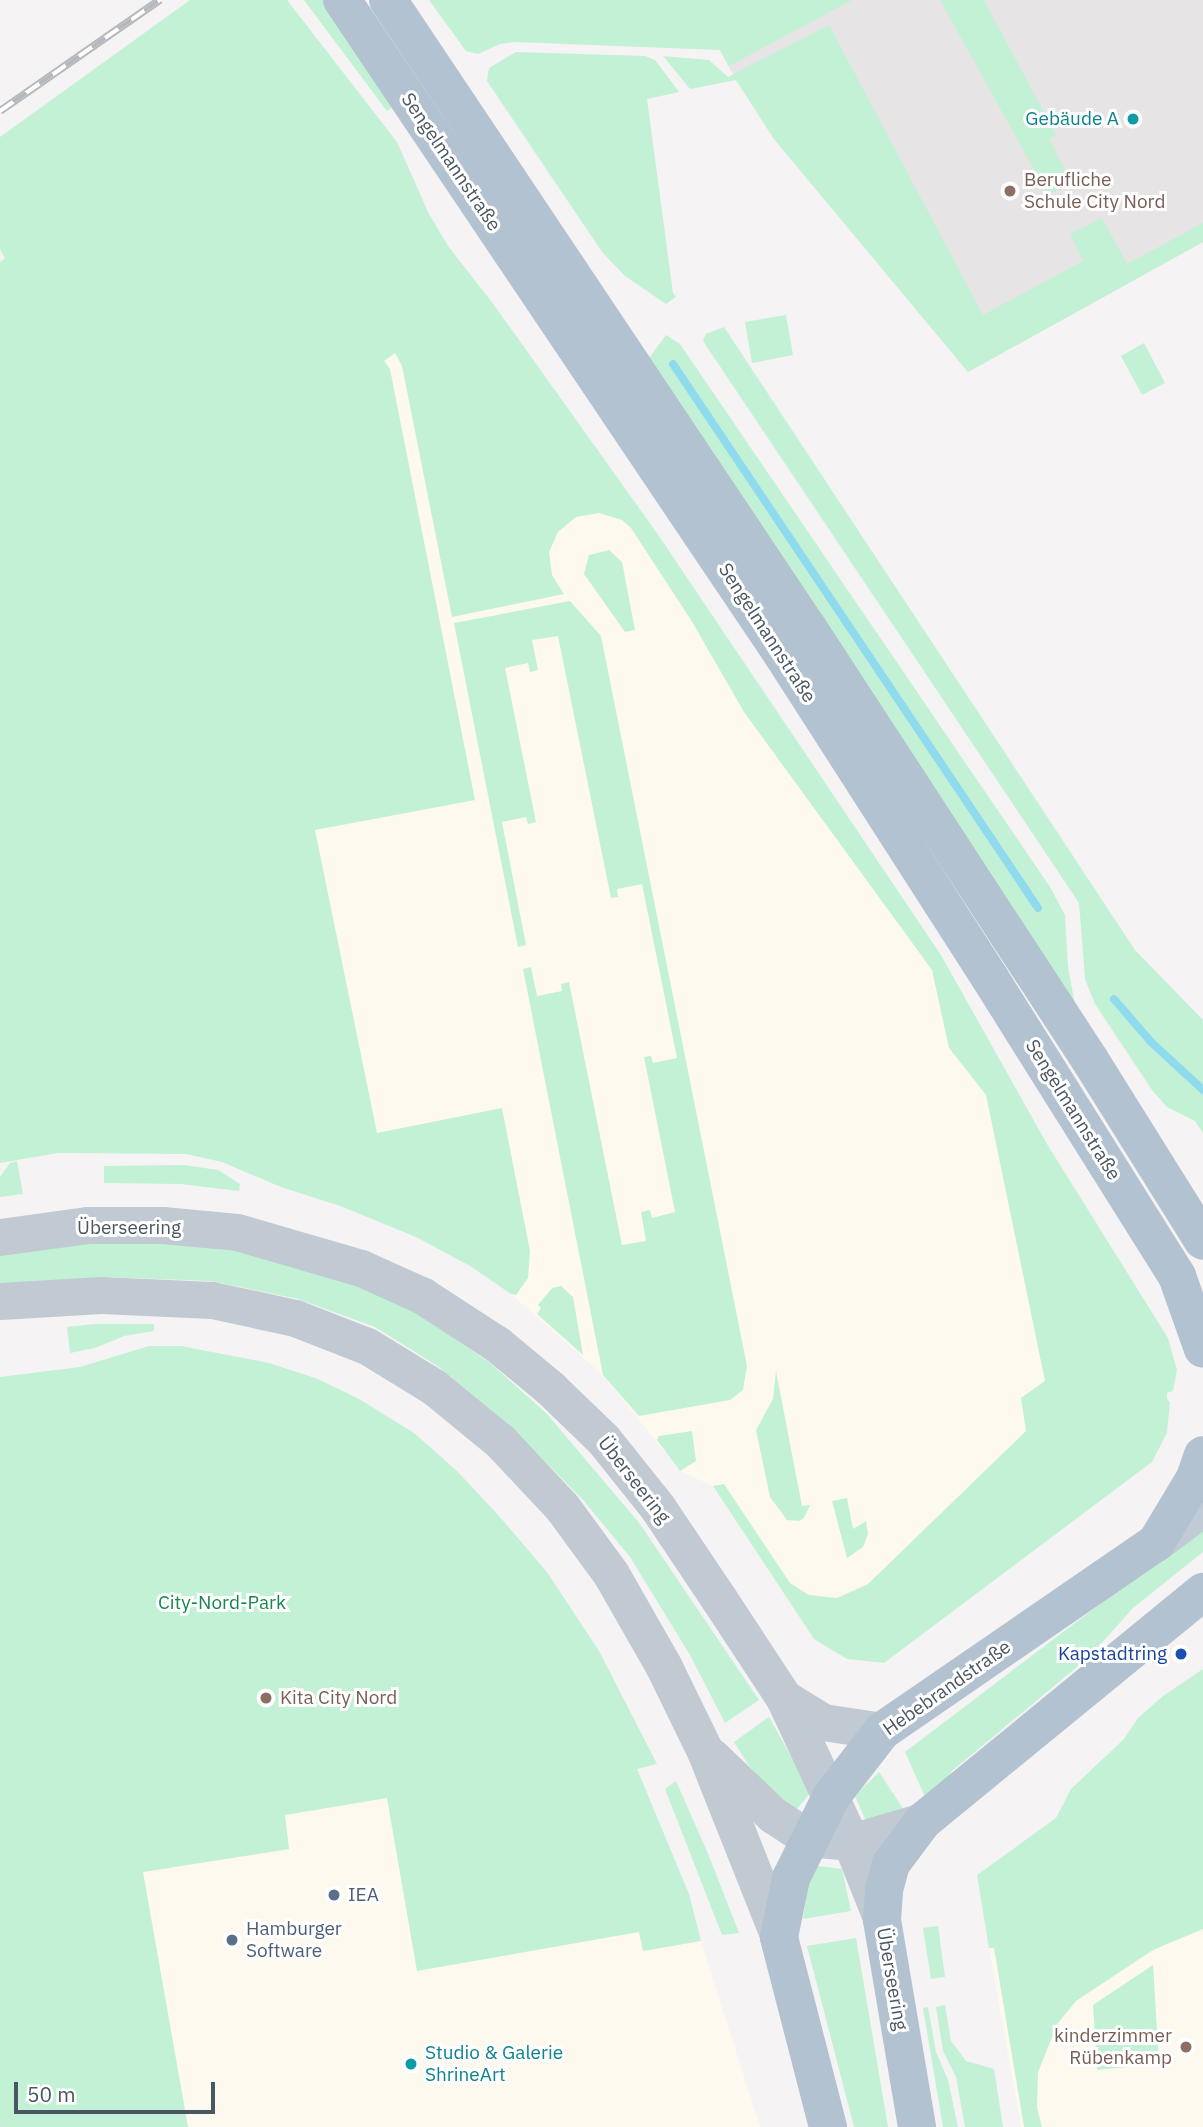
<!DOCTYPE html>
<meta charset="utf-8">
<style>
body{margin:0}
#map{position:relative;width:1203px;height:2127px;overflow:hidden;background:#f5f3f3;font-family:"IBM Plex Sans",sans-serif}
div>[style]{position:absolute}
.commercial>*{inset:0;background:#fdf9ef}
.education>*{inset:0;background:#e6e4e5}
.green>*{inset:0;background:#c3f1d5}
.stream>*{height:8px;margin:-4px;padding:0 4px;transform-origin:4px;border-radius:4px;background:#90daee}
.tertiary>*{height:37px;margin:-18.5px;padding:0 18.5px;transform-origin:18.5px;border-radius:18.5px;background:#c1cad2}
.secondary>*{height:38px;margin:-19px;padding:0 19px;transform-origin:19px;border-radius:19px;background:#c1cbd6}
.primary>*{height:38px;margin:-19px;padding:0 19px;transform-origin:19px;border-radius:19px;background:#b3c2d1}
.rail>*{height:8px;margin-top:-4px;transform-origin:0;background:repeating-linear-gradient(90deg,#fff 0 16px,#b5b8bd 0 32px);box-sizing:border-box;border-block:2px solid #b5b8bd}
.dots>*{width:19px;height:19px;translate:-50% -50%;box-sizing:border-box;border:4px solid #fff;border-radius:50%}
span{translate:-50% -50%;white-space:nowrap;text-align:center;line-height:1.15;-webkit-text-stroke:6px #fff;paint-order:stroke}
.culture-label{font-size:19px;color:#0d838f}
.right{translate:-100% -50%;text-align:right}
.left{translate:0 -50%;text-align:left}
.street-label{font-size:19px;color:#4a5661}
.education-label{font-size:19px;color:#785e54}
.park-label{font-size:19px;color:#17864f}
.transit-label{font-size:19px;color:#164399}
.service-label{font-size:19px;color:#4e5e75}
.scale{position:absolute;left:14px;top:2082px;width:201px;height:32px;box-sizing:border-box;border:4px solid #4a5661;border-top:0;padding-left:9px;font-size:21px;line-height:24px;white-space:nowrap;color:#4a5661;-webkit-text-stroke:5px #fff;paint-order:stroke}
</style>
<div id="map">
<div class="commercial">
<i style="clip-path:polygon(421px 336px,659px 536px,941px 955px,1047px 1144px,1168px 1338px,1177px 1370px,1173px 1391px,1167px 1393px,1167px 1399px,1170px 1402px,1167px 1433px,1152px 1462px,884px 1663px,847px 1659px,814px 1639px,713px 1486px,680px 1471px,603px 1375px,511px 1294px,470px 1266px,416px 1237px,340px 1206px,281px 1187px,157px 423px,384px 361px)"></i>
<i style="clip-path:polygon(387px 1798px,417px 1970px,640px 1932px,644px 1951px,701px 1941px,760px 2127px,188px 2127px,143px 1872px,289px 1849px,284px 1815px)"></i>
<i style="clip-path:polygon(1203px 1913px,1203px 2127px,1021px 2127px,989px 1948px)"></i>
</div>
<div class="education">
<i style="clip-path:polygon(693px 0,1203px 0,1203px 242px,968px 372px,774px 139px,736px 80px)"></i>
</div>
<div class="green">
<i style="clip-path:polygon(190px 0,287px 0,397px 142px,428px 212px,448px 246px,494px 305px,659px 536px,941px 955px,1047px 1144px,1168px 1338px,1177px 1370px,1173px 1391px,1167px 1393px,1167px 1399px,1170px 1402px,1167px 1433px,1152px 1462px,884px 1663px,847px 1659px,814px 1639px,713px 1486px,724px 1484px,790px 1583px,809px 1595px,837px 1598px,868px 1584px,1026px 1431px,1021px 1398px,1045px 1381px,986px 1095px,949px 1048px,932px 970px,744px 712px,691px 620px,631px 528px,622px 520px,599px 513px,576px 517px,558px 532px,549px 552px,552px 575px,564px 594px,452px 617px,402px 366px,395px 353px,384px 361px,390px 369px,475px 800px,315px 830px,377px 1133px,502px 1108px,530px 1251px,528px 1278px,516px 1295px,511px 1294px,470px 1266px,416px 1237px,340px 1206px,281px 1187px,222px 1162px,186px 1154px,58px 1153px,0 1163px,0 262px,5px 258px,0 249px,0 137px)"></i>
<i style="clip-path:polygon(304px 0,323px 0,396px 105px,387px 111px)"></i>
<i style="clip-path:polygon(429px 0,852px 0,729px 66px,720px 50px,515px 42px,500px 44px,478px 54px,466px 51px)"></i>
<i style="clip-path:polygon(940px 0,984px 0,1056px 135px,1049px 139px,1072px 183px,1048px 195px)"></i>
<i style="clip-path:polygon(829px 25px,983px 315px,1083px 261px,1070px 234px,1102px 218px,1127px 264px,1203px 223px,1203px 242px,968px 372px,774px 139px,736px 80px,690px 89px,663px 56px,709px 60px,728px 77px)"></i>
<i style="clip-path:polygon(516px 52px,645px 56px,655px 60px,679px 92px,647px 99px,673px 293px,676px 297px,666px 304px,625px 276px,602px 252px,487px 81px,489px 68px)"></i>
<i style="clip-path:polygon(786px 315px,793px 355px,752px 363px,745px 322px)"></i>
<i style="clip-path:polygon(724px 327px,1135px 950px,1203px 1020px,1203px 1133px,1195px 1121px,1167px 1107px,1152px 1090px,1095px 1004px,1085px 979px,1079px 903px,703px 341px,706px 334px)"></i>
<i style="clip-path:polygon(666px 335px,680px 344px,1050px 887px,1065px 915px,1068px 967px,1076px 1010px,647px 361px)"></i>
<i style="clip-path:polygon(1144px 343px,1165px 383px,1142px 395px,1121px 356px)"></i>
<i style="clip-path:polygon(609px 550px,622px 562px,635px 630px,625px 632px,584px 574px,589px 555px)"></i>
<i style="clip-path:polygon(570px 601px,601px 636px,747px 1366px,743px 1390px,730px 1400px,639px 1416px,603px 1375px,523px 969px,531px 967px,537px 996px,562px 991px,561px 984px,569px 982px,622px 1245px,646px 1241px,641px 1212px,650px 1210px,652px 1218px,675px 1212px,644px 1057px,651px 1056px,653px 1063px,677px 1058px,642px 884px,617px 889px,618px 897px,611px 898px,558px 636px,532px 640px,538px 670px,530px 672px,528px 663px,505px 668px,536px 822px,528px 824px,526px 817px,502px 822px,526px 945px,518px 947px,454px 623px)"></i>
<i style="clip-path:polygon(17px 1161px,23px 1194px,0 1197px,0 1177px,10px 1163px)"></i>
<i style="clip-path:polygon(184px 1165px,218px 1170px,240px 1184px,239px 1191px,181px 1184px,104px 1183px,104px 1166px)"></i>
<i style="clip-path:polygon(89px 1243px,164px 1243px,235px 1250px,355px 1282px,414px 1311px,489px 1362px,547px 1414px,640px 1524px,759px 1700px,725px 1723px,690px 1655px,630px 1557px,584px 1501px,510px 1426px,439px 1367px,375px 1327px,298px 1299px,211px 1281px,104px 1277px,0 1286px,0 1255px)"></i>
<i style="clip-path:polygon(561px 1286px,573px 1297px,583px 1355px,537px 1314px,541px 1308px,538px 1305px,552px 1288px)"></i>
<i style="clip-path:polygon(94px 1324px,154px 1324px,154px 1331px,124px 1336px,95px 1348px,70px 1353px,67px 1327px)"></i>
<i style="clip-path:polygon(149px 1346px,181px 1346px,269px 1363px,318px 1379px,359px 1399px,414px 1433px,457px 1471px,499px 1516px,547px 1572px,599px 1651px,657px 1764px,637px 1769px,689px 1894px,701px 1941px,643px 1951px,639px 1932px,417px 1971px,387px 1798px,285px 1815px,289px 1849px,143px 1872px,188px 2127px,0 2127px,0 1377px,80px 1367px)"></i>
<i style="clip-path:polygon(776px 1371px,802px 1506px,810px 1505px,804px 1518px,799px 1521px,787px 1520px,770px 1497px,756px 1430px,773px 1399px)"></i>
<i style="clip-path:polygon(692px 1431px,696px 1461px,680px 1471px,657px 1440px,659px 1436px)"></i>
<i style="clip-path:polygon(847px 1498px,853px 1529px,866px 1521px,868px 1534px,863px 1547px,847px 1558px,832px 1501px)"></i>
<i style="clip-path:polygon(1203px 1526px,1203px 1552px,1133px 1608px,1089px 1657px,952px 1771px,941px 1786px,925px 1797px,905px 1752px)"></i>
<i style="clip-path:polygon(1203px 1669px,1203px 1929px,1153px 1950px,1076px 2001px,1058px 2023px,1038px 2072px,1037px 2108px,1042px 2127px,1024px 2127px,994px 1948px,989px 1948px,977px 1875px,1056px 1818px,1071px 1789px,1124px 1739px,1138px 1718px,1163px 1696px)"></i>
<i style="clip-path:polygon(769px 1717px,811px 1792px,796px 1810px,770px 1789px,749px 1766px,734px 1742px)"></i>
<i style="clip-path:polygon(879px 1772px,904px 1810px,866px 1821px,855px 1796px)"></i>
<i style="clip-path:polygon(676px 1781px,709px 1856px,739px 1933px,722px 1935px,665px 1789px)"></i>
<i style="clip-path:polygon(811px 1865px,842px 1869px,851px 1911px,803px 1919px)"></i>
<i style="clip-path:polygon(938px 1926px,945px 1977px,931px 1979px,923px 1928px)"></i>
<i style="clip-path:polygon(856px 1938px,888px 2127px,854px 2127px,807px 1946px)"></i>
<i style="clip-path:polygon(1153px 1965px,1159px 2064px,1097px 2070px,1093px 2005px)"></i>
<i style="clip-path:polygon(945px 2005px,951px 2041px,966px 2061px,994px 2069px,1003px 2127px,965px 2127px,956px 2077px,943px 2051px,936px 2007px)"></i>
<i style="clip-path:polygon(928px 2007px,936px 2052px,948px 2080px,958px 2127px,943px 2127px,923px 2008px)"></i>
</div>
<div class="stream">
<i style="left:673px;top:364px;width:655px;rotate:56.14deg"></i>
<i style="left:1114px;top:999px;width:57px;rotate:49.3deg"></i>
<i style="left:1151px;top:1042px;width:71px;rotate:42.7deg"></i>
</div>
<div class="tertiary">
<i style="left:0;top:1237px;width:89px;rotate:-7.8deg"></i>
<i style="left:88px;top:1225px;width:74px"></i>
<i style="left:162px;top:1225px;width:75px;rotate:5.3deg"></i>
<i style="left:237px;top:1232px;width:129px;rotate:16.2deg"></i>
<i style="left:361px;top:1268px;width:68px;rotate:24.3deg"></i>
<i style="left:423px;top:1296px;width:88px;rotate:33deg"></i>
<i style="left:497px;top:1344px;width:69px;rotate:39.7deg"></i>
<i style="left:550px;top:1388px;width:74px;rotate:43.9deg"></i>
<i style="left:603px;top:1439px;width:88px;rotate:51.4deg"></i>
<i style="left:658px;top:1508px;width:110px;rotate:56.2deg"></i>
<i style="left:719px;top:1599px;width:118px;rotate:56.7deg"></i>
<i style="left:784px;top:1698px;width:159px;rotate:65deg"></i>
<i style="left:851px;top:1842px;width:84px;rotate:68.3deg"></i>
<i style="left:0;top:1301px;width:101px;rotate:-3.4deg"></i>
<i style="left:101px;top:1295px;width:111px;rotate:2.6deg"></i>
<i style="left:212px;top:1300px;width:85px;rotate:12.2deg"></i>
<i style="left:295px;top:1318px;width:77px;rotate:21.3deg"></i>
<i style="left:367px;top:1346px;width:79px;rotate:31.5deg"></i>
<i style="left:434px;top:1387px;width:85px;rotate:39.3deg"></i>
<i style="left:500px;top:1441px;width:91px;rotate:46.8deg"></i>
<i style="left:562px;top:1507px;width:83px;rotate:53.8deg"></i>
<i style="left:611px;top:1574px;width:107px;rotate:60.3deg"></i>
<i style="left:664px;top:1667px;width:93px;rotate:64deg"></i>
<i style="left:705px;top:1751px;width:200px;rotate:68.3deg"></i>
<i style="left:784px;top:1698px;width:46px;rotate:31.6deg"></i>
<i style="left:823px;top:1722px;width:60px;rotate:8.7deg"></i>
<i style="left:711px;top:1756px;width:86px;rotate:43.6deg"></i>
<i style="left:773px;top:1815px;width:42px;rotate:33.3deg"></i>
<i style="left:808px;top:1838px;width:43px;rotate:5.3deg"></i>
<i style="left:851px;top:1842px;width:75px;rotate:-16.3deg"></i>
</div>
<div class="secondary">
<i style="left:1156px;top:1543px;width:59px;rotate:-36.7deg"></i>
</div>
<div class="primary">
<i style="left:342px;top:0;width:788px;rotate:56.07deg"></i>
<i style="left:782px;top:654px;width:385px;rotate:57.3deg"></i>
<i style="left:990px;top:978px;width:352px;rotate:57.9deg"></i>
<i style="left:1177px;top:1276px;width:77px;rotate:70.4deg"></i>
<i style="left:388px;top:0;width:756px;rotate:56.23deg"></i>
<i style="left:808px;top:628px;width:516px;rotate:56.86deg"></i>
<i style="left:1090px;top:1060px;width:213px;rotate:58deg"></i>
<i style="left:828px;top:2127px;width:196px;rotate:-104.5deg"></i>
<i style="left:779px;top:1937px;width:60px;rotate:-78.5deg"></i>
<i style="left:791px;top:1878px;width:90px;rotate:-63.7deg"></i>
<i style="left:831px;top:1797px;width:83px;rotate:-52.3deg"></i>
<i style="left:882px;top:1731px;width:332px;rotate:-34.5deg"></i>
<i style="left:1156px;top:1543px;width:76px;rotate:-59deg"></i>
<i style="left:1195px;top:1478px;width:24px;rotate:-71deg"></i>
<i style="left:917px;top:2127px;width:210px;rotate:-99.6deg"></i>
<i style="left:882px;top:1920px;width:30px;rotate:-86deg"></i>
<i style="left:884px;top:1890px;width:27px;rotate:-75deg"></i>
<i style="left:891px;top:1864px;width:54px;rotate:-53.3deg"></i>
<i style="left:923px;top:1821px;width:362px;rotate:-39.3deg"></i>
</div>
<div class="rail">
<i style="left:0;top:111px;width:195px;rotate:-34.8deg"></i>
</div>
<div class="dots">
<i style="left:1133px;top:119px;background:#0f9aa8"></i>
<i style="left:1010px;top:191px;background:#8d6e63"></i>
<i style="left:1181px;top:1654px;background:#1a4fb4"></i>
<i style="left:266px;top:1698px;background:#8d6e63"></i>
<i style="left:334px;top:1895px;background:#5c6f8a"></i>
<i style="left:232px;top:1940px;background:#5c6f8a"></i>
<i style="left:1186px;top:2047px;background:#8d6e63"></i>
<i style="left:411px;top:2064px;background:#0f9aa8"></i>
</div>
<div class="culture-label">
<span class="right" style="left:1119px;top:119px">Gebäude A</span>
<span class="left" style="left:425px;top:2064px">Studio &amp; Galerie<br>ShrineArt</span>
</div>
<div class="street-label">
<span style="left:451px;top:162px;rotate:56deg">Sengelmannstraße</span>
<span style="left:767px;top:633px;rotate:57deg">Sengelmannstraße</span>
<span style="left:1073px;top:1110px;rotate:58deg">Sengelmannstraße</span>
<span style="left:129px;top:1228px">Überseering</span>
<span style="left:634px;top:1480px;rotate:52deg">Überseering</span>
<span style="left:947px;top:1688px;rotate:-35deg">Hebebrandstraße</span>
<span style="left:892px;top:1979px;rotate:80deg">Überseering</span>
</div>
<div class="education-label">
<span class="left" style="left:1024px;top:191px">Berufliche<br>Schule City Nord</span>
<span class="left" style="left:280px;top:1698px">Kita City Nord</span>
<span class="right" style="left:1172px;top:2047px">kinderzimmer<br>Rübenkamp</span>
</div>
<div class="park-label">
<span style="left:222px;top:1603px">City-Nord-Park</span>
</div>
<div class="transit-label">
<span class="right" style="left:1167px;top:1654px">Kapstadtring</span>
</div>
<div class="service-label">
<span class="left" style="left:348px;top:1895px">IEA</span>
<span class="left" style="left:246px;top:1940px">Hamburger<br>Software</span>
</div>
<div class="scale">50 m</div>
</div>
